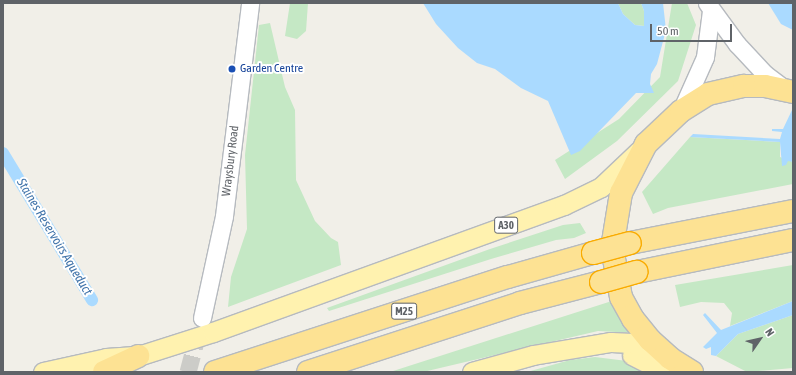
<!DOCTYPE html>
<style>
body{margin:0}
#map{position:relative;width:796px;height:375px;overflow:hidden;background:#f1efe8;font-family:"Asap Condensed",sans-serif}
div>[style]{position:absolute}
.green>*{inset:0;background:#c5e8c5}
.water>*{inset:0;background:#aadaff}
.canal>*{height:12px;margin:-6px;padding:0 6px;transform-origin:6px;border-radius:6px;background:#aadaff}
.secondary-tunnel>*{height:17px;margin-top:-8.5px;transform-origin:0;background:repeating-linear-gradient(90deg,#ccccc8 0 17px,transparent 0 25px)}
.roads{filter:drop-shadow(1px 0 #b6babf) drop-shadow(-1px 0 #b6babf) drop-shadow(0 1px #b6babf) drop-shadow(0 -1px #b6babf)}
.secondary>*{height:17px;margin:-8.5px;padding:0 8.5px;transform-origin:8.5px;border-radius:8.5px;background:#fff}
.primary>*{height:19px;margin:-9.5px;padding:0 9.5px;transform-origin:9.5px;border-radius:9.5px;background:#fff2af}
.highway>*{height:22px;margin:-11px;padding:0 11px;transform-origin:11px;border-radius:11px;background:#fde293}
.bridges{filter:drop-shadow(1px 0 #f9ab00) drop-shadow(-1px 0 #f9ab00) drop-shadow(0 1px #f9ab00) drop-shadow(0 -1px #f9ab00)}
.highway-bridge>*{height:22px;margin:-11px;padding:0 11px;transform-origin:11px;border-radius:11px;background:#fde293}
.dots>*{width:11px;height:11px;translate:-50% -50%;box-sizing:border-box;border:2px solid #fff;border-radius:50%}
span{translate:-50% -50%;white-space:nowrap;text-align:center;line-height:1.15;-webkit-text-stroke:4px #fff;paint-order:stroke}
.shield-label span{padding:1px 3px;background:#fff;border:1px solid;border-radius:3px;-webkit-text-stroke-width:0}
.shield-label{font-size:11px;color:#5f6368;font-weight:700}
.transit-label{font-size:12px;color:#164399}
.left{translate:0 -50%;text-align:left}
.street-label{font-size:12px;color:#5f6368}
.water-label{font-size:13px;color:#4174aa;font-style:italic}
.frame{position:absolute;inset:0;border:4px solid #5f6368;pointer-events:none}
.north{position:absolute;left:740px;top:319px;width:40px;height:40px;-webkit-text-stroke:3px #fff;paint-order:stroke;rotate:56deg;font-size:11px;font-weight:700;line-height:16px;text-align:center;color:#5f6368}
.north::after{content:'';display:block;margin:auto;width:14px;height:18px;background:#5f6368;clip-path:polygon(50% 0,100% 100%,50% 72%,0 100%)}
.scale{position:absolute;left:650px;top:24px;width:82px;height:18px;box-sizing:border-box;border:2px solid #5f6368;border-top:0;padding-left:5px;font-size:12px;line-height:14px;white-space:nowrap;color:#5f6368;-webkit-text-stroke:3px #fff;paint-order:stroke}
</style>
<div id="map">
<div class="green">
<i style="clip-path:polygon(290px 3px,308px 3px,306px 31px,297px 39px,285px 36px)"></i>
<i style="clip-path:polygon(618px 3px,641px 3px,644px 11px,645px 26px,635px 25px,623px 14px)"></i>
<i style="clip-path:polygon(672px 3px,687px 3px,696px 25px,678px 81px,617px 141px,565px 179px,555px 160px,619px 119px,660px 77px)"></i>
<i style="clip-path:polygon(270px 23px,285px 87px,295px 110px,296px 180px,315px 221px,331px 238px,338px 242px,341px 265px,228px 307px,231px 277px,247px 229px,245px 155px,259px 25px)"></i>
<i style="clip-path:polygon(690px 137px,780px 142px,780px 157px,793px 162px,793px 184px,668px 208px,653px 214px,642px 192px)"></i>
<i style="clip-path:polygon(580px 223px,586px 233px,574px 238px,556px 240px,491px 259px,329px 311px,327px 308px,490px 249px,563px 225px)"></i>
<i style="clip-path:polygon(793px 265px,793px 301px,730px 326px,732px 313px,724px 303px,701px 302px,680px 307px,675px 285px)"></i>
<i style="clip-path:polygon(615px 300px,633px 333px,598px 331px,423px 372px,390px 372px)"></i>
<i style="clip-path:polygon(793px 315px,793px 368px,747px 372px,716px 356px,738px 334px)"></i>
<i style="clip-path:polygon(595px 357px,627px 361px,649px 372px,527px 372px,570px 360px)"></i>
</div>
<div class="water">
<i style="clip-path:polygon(423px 3px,618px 3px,623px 14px,635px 25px,644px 26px,644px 11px,641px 3px,663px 3px,666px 30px,657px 64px,651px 74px,650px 84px,654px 93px,636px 93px,580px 151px,571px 155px,548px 101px,521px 88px,495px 69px,477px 63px,458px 48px,436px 24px)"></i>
<i style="clip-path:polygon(768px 3px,793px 3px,793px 30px,781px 24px)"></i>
<i style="clip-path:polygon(792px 110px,793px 162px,788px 161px,786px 165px,782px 166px,780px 142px,690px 137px,693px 134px,780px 139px,782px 132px,772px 131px,772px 129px,783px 129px)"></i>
<i style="clip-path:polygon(793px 301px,793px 315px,738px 334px,716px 356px,711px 355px,711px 347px,706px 349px,703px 347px,717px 333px,703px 315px,705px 313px,721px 330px)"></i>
</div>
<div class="canal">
<i style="left:3px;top:153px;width:172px;rotate:58.8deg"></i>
</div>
<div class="secondary-tunnel">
<i style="left:188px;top:372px;width:48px;rotate:-75.4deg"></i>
</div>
<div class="roads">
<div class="secondary">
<i style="left:707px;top:3px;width:51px;rotate:53.8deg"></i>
<i style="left:737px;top:44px;width:41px;rotate:47deg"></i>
<i style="left:765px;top:74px;width:25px;rotate:37deg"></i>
<i style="left:681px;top:111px;width:59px;rotate:-66deg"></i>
<i style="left:705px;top:57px;width:46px;rotate:-82.6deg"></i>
<i style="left:202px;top:318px;width:104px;rotate:-77.8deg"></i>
<i style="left:224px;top:216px;width:215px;rotate:-83deg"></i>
</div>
<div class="primary">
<i style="left:632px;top:355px;width:37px;rotate:27deg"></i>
<i style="left:43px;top:372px;width:65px;rotate:-12.5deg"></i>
<i style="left:106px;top:358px;width:32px;rotate:-4deg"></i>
<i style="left:138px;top:356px;width:79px;rotate:-17.7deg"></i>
<i style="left:213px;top:332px;width:373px;rotate:-19.9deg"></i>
<i style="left:564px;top:205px;width:41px;rotate:-25.9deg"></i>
<i style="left:601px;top:187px;width:52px;rotate:-43.5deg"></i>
<i style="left:472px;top:372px;width:63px;rotate:-15.6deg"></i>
<i style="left:533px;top:355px;width:79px;rotate:-9.5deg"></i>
<i style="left:611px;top:342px;width:21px;rotate:3deg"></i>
<i style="left:632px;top:343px;width:35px;rotate:22deg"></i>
</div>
<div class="highway">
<i style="left:630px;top:243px;width:166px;rotate:-11.1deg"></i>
<i style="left:637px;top:272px;width:159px;rotate:-11.6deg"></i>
<i style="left:104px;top:372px;width:38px;rotate:-25deg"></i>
<i style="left:215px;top:372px;width:308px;rotate:-18deg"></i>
<i style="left:508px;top:277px;width:88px;rotate:-15.8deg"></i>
<i style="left:308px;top:372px;width:223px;rotate:-18deg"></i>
<i style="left:520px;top:303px;width:84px;rotate:-14.5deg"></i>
<i style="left:692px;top:372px;width:26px;rotate:-148deg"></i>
<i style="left:670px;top:358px;width:27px;rotate:-138deg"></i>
<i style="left:650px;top:340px;width:27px;rotate:-129deg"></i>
<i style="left:633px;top:319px;width:25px;rotate:-119deg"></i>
<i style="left:621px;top:297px;width:50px;rotate:-100.4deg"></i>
<i style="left:612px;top:248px;width:56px;rotate:-80.7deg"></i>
<i style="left:621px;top:193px;width:55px;rotate:-63deg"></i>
<i style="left:646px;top:144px;width:48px;rotate:-43.3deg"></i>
<i style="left:681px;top:111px;width:32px;rotate:-32deg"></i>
<i style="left:708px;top:94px;width:37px;rotate:-13deg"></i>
<i style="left:744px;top:86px;width:21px"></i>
<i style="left:765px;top:86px;width:29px;rotate:12deg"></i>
</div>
</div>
<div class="bridges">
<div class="highway-bridge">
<i style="left:593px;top:253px;width:38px;rotate:-15deg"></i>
<i style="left:601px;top:282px;width:37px;rotate:-16deg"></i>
</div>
</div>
<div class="dots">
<i style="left:232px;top:69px;background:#1a4fb4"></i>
</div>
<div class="shield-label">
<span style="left:506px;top:225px">A30</span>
<span style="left:404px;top:311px">M25</span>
</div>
<div class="transit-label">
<span class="left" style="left:240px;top:69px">Garden Centre</span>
</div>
<div class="street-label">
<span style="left:231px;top:161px;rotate:-83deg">Wraysbury Road</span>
</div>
<div class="water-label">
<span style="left:54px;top:237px;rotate:59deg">Staines Reservoirs Aqueduct</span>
</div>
<div class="frame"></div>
<div class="north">N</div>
<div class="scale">50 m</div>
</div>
